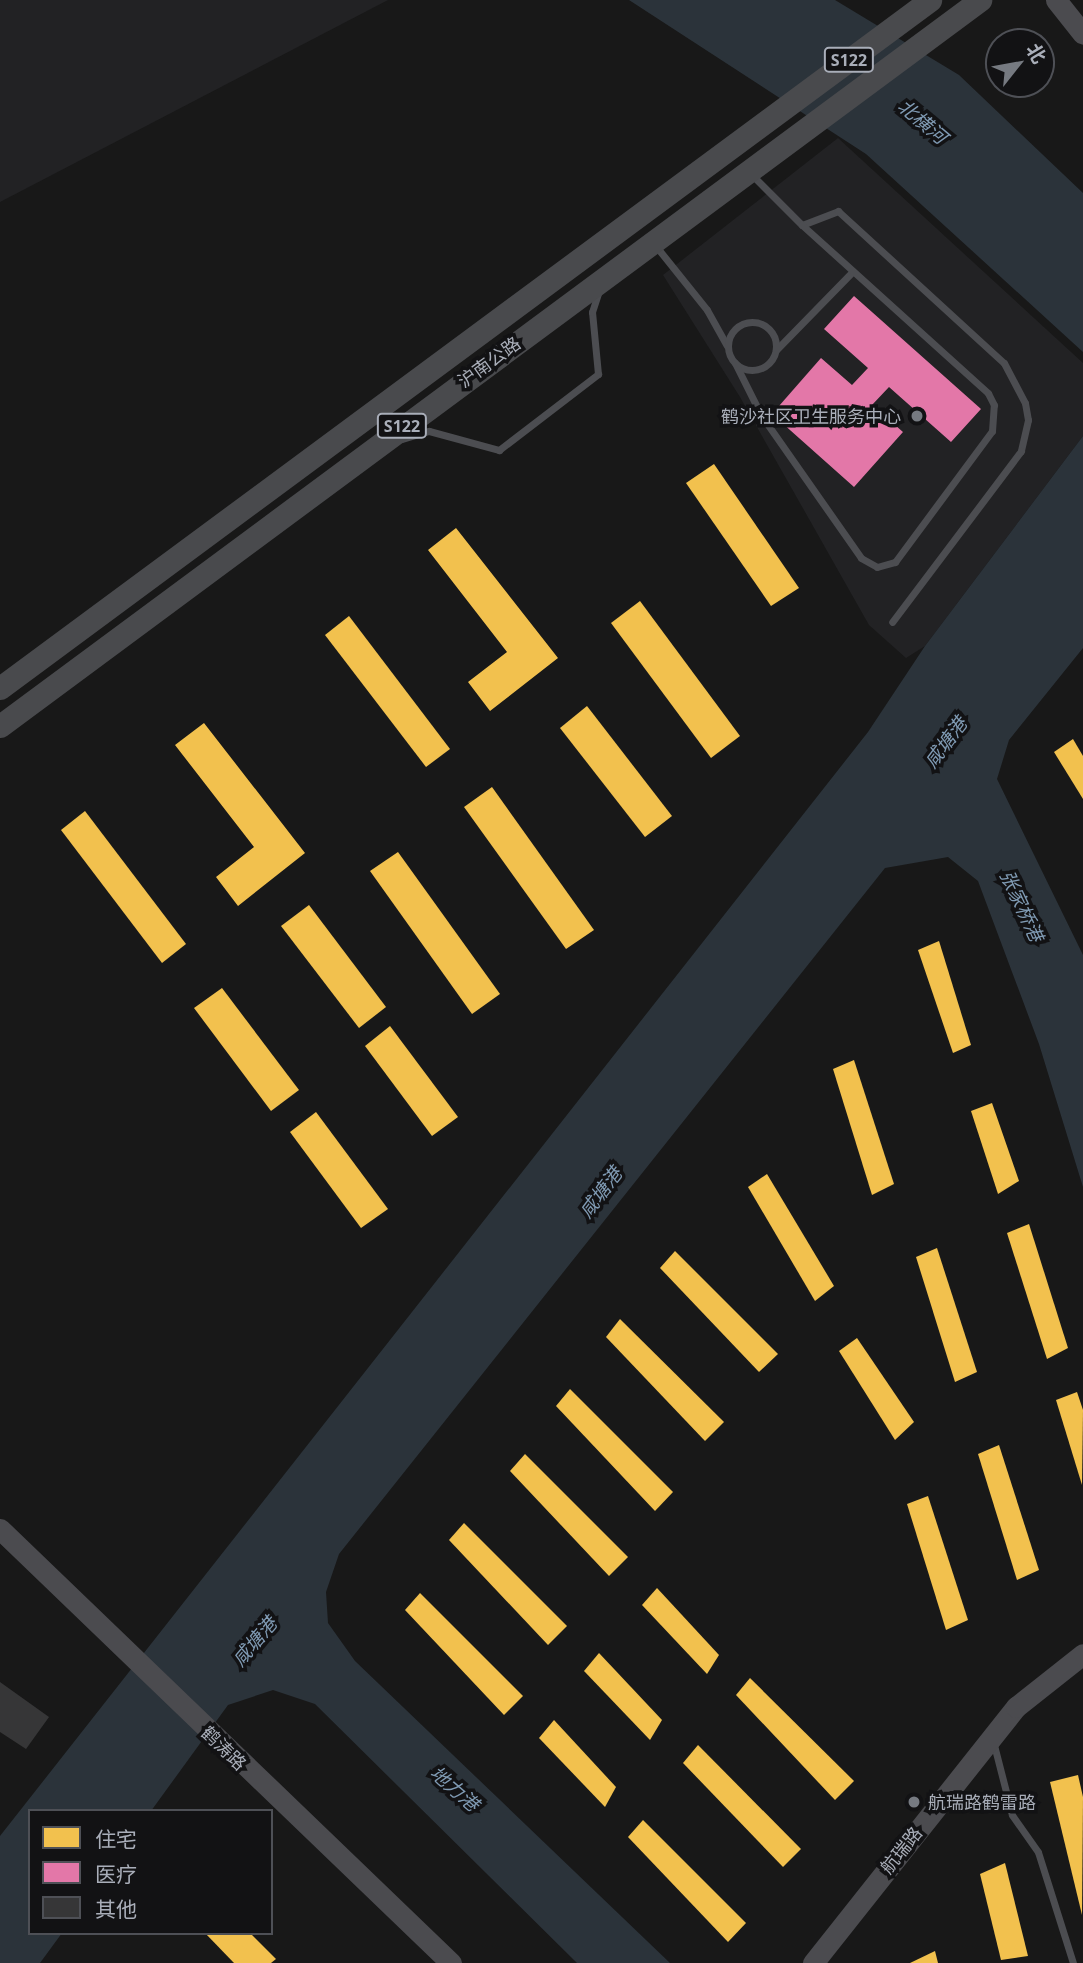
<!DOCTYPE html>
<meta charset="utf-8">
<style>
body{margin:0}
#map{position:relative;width:1083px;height:1963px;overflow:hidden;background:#181818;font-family:"Open Sans","Noto Sans SC",sans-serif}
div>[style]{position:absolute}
.built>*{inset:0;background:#222224}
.water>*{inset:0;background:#2b333a}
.homes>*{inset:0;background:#f2c14e}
.health>*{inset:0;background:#e377a8}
.building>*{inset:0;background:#363637}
.lane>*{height:7px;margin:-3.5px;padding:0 3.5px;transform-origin:3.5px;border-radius:3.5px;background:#4c4d51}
.lane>.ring{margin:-3.5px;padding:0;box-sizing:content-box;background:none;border:7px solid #4c4d51;border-radius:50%}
.secondary>*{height:21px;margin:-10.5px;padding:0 10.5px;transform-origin:10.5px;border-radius:10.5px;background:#4b4b4f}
.primary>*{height:23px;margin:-11.5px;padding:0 11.5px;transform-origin:11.5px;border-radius:11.5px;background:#494a4d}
.dots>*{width:19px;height:19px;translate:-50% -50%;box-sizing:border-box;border:4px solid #121214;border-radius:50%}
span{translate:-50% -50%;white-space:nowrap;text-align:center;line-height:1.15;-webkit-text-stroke:7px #121214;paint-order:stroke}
.shield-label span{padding:2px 5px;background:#121214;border:2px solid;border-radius:5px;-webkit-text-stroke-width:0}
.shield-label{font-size:16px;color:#a9aeb9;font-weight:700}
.street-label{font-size:18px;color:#a9aeb9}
.poi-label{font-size:18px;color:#a9aeb9}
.right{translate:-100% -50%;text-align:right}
.left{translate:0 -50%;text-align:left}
.water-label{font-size:19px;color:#809bb4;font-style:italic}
.legend{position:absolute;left:28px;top:1809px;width:245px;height:126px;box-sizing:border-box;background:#121214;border:2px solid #4e5056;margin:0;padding:9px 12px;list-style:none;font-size:21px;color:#a9aeb9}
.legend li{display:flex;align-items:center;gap:14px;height:35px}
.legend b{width:35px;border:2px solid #4e5056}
.north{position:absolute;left:985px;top:28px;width:70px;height:70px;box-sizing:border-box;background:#121214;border:2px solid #4e5056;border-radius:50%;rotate:59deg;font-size:19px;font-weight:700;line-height:28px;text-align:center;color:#a9aeb9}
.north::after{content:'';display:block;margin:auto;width:24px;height:32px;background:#767a81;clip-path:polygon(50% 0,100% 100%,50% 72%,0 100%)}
</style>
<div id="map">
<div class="built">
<i style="clip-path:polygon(0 0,388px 0,0 202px)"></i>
<i style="clip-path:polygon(838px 138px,1083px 363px,1083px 436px,925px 646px,906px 658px,869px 625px,740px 397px,663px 275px)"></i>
</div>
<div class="water">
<i style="clip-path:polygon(629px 0,835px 0,959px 75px,1083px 193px,1083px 352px,866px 154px)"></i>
<i style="clip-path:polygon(1083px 436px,1083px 648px,1009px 740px,997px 779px,1083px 955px,1083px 1187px,1039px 1044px,978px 881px,948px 857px,885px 868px,339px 1554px,326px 1592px,328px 1623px,355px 1661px,670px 1963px,577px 1963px,315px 1704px,273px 1690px,228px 1705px,151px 1811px,30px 1811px,30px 1933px,62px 1933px,40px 1963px,0 1963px,0 1836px,868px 732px,925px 646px)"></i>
</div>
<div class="homes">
<i style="clip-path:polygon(714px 464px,799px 588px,771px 606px,686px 483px)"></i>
<i style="clip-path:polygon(456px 528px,558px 658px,490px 711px,468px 682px,507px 652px,428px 550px)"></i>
<i style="clip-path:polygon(640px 601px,740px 736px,711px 758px,611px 623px)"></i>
<i style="clip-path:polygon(349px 616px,450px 749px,426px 767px,325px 635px)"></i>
<i style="clip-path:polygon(587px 706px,672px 816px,645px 837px,560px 728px)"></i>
<i style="clip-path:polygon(204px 723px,305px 853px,238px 906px,216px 877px,254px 847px,175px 745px)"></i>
<i style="clip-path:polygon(1073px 739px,1083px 756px,1083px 799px,1054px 752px)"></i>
<i style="clip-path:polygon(492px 787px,594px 930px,566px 949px,464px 807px)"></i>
<i style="clip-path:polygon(85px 811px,186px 944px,162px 963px,61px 830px)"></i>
<i style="clip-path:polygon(398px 852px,500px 994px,472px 1014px,370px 871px)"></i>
<i style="clip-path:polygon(309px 905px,386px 1007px,359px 1028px,281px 926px)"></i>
<i style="clip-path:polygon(939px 941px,971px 1045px,953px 1053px,918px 950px)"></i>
<i style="clip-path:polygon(222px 988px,299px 1090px,271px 1111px,194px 1008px)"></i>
<i style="clip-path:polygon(390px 1026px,458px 1117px,432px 1136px,365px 1046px)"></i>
<i style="clip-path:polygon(854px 1060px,894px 1184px,872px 1195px,833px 1069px)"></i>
<i style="clip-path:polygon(992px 1103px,1019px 1181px,998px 1194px,971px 1111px)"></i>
<i style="clip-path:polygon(316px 1112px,388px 1209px,361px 1228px,290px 1132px)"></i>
<i style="clip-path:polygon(767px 1174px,834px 1286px,815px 1301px,748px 1187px)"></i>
<i style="clip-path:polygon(1029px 1224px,1068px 1348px,1047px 1359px,1007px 1233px)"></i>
<i style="clip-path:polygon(937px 1248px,977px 1372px,955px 1382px,916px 1257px)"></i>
<i style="clip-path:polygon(675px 1251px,778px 1354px,759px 1372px,660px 1268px)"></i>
<i style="clip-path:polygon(620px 1319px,724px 1422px,705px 1441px,606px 1337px)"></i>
<i style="clip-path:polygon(857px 1338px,914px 1422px,895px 1440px,839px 1351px)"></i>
<i style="clip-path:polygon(570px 1389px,673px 1492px,655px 1511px,556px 1406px)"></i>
<i style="clip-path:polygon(1077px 1392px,1083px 1410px,1082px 1485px,1056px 1400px)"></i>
<i style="clip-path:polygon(999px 1445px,1039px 1570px,1017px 1580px,978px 1454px)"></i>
<i style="clip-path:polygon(525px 1454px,628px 1557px,609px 1576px,510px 1471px)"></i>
<i style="clip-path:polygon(928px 1496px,968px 1620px,946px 1630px,907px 1504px)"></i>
<i style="clip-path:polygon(464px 1523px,567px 1626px,548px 1645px,449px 1540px)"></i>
<i style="clip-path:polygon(657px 1588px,719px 1655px,707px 1674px,642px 1605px)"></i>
<i style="clip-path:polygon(420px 1593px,523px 1696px,504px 1715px,405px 1610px)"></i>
<i style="clip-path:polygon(599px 1653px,662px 1720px,650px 1740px,584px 1671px)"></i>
<i style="clip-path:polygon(750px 1678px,854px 1781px,835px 1800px,736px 1695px)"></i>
<i style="clip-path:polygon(554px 1720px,616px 1787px,605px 1807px,539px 1738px)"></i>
<i style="clip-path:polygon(698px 1745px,801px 1849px,783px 1867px,683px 1763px)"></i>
<i style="clip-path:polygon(1078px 1775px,1083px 1797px,1082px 1915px,1050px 1782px)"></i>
<i style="clip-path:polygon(643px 1820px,746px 1923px,728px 1942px,628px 1837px)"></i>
<i style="clip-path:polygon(1005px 1863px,1028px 1956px,1001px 1960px,980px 1874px)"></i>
<i style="clip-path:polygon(205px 1933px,250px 1933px,276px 1959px,271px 1963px,234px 1963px)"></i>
<i style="clip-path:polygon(935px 1951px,938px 1963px,910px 1963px)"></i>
</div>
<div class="health">
<i style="clip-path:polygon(854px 296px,981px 409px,951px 442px,889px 387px,872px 405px,903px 432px,854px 487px,772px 414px,821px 358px,852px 385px,868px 368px,824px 329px)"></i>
</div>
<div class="building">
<i style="clip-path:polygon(0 1682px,49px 1717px,26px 1749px,0 1732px)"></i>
</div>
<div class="lane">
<i style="left:751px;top:174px;width:72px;rotate:45deg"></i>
<i style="left:802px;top:225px;width:39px;rotate:-21deg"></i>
<i style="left:838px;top:211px;width:225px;rotate:42.5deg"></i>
<i style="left:1004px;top:363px;width:45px;rotate:62.3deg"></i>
<i style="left:1025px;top:403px;width:17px;rotate:80deg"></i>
<i style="left:1028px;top:420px;width:32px;rotate:103deg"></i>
<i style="left:1021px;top:451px;width:214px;rotate:127deg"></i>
<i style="left:655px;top:245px;width:83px;rotate:51.3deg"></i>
<i style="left:707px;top:310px;width:41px;rotate:60.9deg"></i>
<i class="ring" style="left:728px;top:322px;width:41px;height:41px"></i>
<i style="left:776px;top:350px;width:110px;rotate:-45.7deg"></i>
<i style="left:735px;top:363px;width:58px;rotate:63.4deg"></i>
<i style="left:761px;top:415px;width:174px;rotate:55deg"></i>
<i style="left:861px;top:558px;width:18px;rotate:29deg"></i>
<i style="left:877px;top:567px;width:19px;rotate:-16deg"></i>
<i style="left:895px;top:562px;width:163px;rotate:-53.5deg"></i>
<i style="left:992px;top:431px;width:26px;rotate:-86deg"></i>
<i style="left:994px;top:405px;width:13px;rotate:-117deg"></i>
<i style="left:988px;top:393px;width:251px;rotate:-137.9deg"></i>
<i style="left:402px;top:439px;width:28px;rotate:-17deg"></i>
<i style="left:429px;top:431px;width:73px;rotate:15.2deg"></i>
<i style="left:499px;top:450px;width:125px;rotate:-37.5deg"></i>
<i style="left:598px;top:374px;width:62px;rotate:-95.5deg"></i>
<i style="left:592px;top:312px;width:23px;rotate:-72deg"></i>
<i style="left:993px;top:1741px;width:76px;rotate:75.6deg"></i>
<i style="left:1012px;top:1815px;width:45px;rotate:54.9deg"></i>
<i style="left:1038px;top:1852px;width:116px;rotate:72.5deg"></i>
</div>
<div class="secondary">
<i style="left:1056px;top:0;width:43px;rotate:51.5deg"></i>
<i style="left:0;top:1529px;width:626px;rotate:43.9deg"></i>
<i style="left:813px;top:1963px;width:327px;rotate:-51.6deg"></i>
<i style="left:1016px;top:1707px;width:85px;rotate:-38.3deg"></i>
</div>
<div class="primary">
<i style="left:0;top:688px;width:1157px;rotate:-36.49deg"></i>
<i style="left:0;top:726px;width:1220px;rotate:-36.53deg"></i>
</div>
<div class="dots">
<i style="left:917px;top:416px;background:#767a81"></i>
<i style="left:914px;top:1802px;background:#767a81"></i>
</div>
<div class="shield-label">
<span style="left:849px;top:60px">S122</span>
<span style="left:402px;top:426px">S122</span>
</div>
<div class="street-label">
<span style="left:489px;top:362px;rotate:-36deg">沪南公路</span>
<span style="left:224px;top:1748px;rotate:44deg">鹤涛路</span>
<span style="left:901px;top:1850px;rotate:-51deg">航瑞路</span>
</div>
<div class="poi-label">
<span class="right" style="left:901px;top:416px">鹤沙社区卫生服务中心</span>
<span class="left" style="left:928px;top:1802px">航瑞路鹤雷路</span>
</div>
<div class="water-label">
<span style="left:922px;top:122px;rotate:40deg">北横河</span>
<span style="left:946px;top:743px;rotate:-53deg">咸塘港</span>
<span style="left:1021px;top:906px;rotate:65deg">张家桥港</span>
<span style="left:601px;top:1193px;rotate:-53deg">咸塘港</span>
<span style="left:255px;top:1642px;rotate:-50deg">咸塘港</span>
<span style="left:454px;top:1789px;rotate:41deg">地力港</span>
</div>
<ul class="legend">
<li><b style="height:19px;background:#f2c14e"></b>住宅</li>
<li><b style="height:19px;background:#e377a8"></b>医疗</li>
<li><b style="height:19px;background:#363637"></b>其他</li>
</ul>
<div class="north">北</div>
</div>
